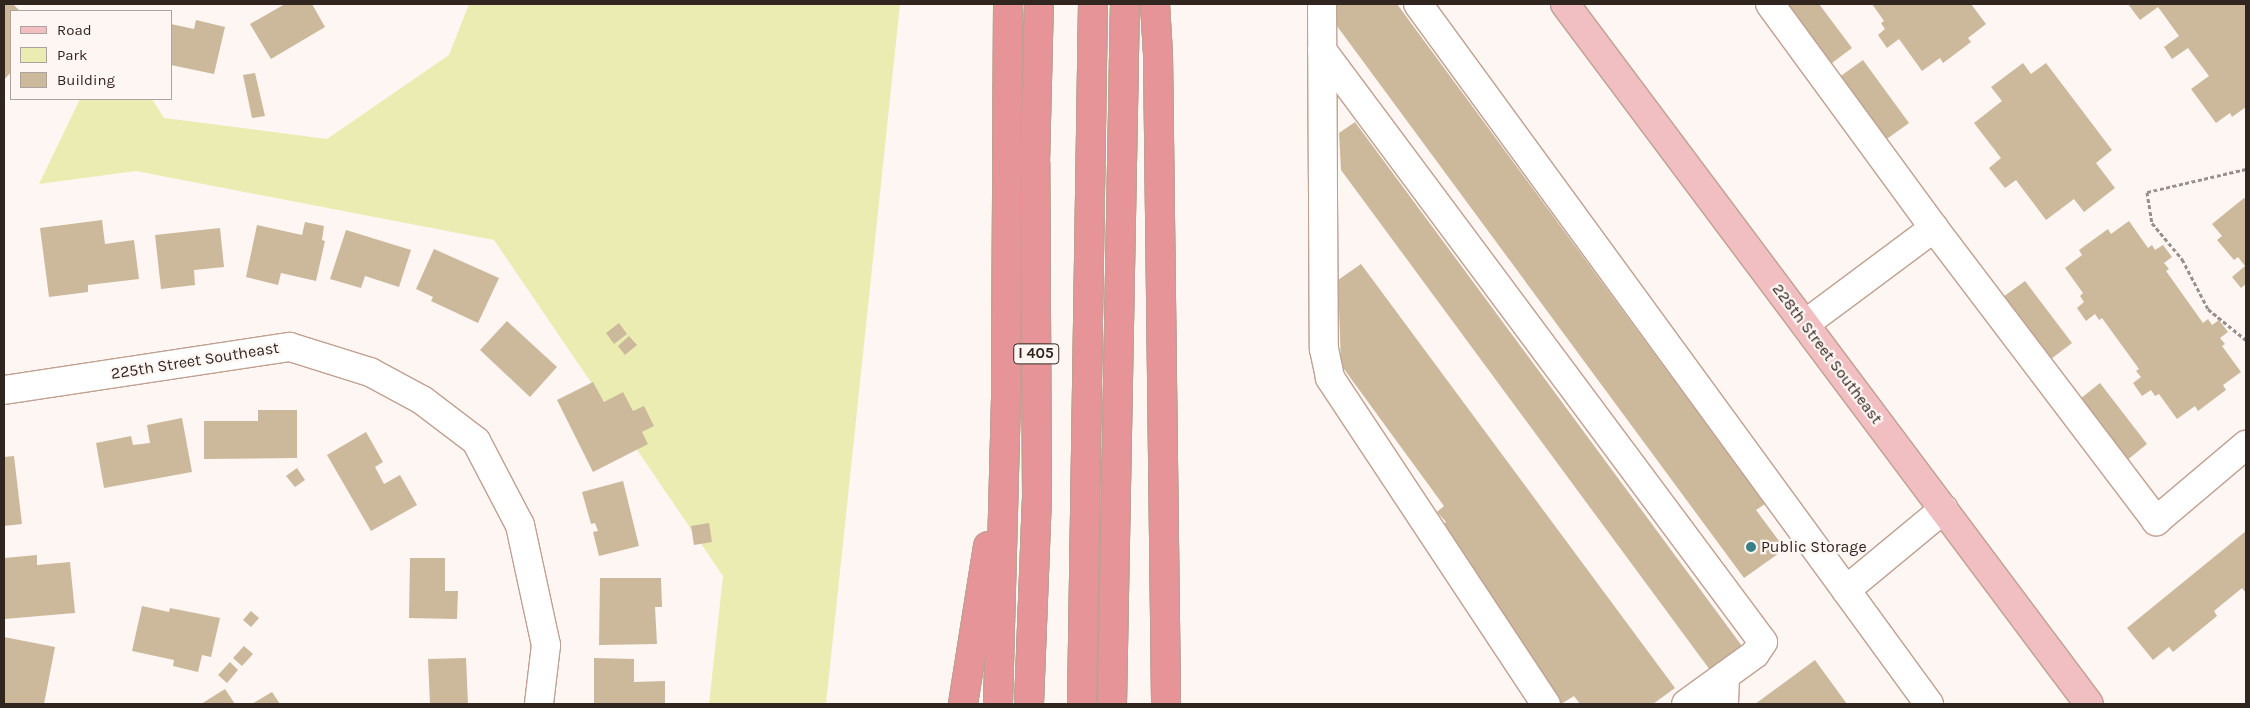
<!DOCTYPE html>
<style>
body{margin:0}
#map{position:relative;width:2250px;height:708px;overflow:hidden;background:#fef6f3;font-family:Karla,sans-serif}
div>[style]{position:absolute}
.green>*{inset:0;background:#ebecb2}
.building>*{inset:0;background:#ccb99c}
.path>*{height:3px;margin-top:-1.5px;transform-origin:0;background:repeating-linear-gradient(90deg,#9a908b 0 4px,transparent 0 6.5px)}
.roads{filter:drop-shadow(1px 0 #c0a091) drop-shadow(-1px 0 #c0a091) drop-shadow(0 1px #c0a091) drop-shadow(0 -1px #c0a091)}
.minor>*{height:28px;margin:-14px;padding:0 14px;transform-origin:14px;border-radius:14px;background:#fff}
.major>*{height:28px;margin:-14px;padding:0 14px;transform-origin:14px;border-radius:14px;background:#f1bfc1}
.highway>*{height:28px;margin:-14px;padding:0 14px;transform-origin:14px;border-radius:14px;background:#e79498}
.dots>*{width:14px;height:14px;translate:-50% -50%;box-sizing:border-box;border:2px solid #fef6f3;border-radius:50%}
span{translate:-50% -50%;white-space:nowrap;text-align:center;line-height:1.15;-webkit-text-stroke:4.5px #fef6f3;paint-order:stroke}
.shield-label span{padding:1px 4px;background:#fef6f3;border:1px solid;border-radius:4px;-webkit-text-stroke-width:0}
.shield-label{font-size:15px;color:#31251f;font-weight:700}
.street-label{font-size:16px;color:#31251f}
.poi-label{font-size:16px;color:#31251f}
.left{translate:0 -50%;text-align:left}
.frame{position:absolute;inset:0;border:5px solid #31251f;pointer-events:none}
.legend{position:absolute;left:10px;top:10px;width:162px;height:90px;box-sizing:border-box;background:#fef6f3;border:1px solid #aca29e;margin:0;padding:6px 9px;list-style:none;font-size:15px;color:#31251f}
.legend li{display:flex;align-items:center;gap:10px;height:25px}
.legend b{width:25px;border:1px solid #aca29e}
</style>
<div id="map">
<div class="green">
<i style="clip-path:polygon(469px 4px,900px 4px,826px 704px,709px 704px,723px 576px,494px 240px,136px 171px,39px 184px,80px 99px,152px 99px,164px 118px,327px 139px,449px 55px)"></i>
</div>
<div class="building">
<i style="clip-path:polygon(4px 4px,13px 4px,20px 11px,11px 11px,11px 72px,4px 80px)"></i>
<i style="clip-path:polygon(285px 4px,312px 4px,325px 27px,271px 59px,250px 24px)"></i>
<i style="clip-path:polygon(1334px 4px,1397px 4px,1765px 504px,1756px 510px,1785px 549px,1744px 578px,1334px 22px)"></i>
<i style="clip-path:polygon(1783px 4px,1819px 4px,1852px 48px,1828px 66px)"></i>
<i style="clip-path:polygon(1872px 4px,1971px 4px,1986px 24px,1968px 38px,1971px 42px,1943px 63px,1940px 58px,1922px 71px,1899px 39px,1887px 48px,1878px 35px,1885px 29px,1881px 23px,1884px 21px)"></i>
<i style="clip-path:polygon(2128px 4px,2246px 4px,2246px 107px,2232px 117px,2230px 113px,2216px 123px,2191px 89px,2209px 76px,2188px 48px,2172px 59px,2164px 47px,2179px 36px,2158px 7px,2140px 20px)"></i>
<i style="clip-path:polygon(196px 20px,225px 27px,214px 74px,171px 65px,171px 24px,194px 29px)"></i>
<i style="clip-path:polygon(1863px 60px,1909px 123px,1884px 141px,1838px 78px)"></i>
<i style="clip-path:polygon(2023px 63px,2031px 74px,2046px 63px,2112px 150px,2096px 163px,2115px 188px,2084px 212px,2074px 199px,2046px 220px,2016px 180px,2005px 188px,1989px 168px,2001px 158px,1974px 123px,2002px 101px,1991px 87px)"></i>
<i style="clip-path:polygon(255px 73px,265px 116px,252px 118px,243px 75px)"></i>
<i style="clip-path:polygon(1355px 122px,1742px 646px,1710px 670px,1341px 170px,1339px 133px)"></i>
<i style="clip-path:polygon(2244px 198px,2246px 200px,2246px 284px,2241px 288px,2232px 277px,2245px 266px,2238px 257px,2234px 260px,2217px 240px,2222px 236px,2212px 224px)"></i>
<i style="clip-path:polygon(102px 220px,105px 244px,134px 240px,139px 279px,88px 285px,88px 292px,49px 297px,40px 228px)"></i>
<i style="clip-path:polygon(2129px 221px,2148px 248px,2152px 245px,2155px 250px,2163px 245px,2172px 257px,2164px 263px,2169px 269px,2166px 271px,2203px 323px,2208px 319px,2212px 325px,2219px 320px,2228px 332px,2220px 338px,2225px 344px,2222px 346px,2241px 372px,2223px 385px,2226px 390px,2198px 411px,2195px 406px,2177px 419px,2159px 394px,2155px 396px,2151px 390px,2142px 396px,2133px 383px,2141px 377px,2136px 371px,2139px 369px,2102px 318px,2099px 320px,2095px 314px,2086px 321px,2077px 308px,2084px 302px,2080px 296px,2083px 293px,2065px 268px,2082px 255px,2079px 250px,2108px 229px,2111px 234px)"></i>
<i style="clip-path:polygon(305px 222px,324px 226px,322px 240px,325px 241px,316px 281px,281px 273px,278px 285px,246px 277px,257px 225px,302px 235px)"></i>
<i style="clip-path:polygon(220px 228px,224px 267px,194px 270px,195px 285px,161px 289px,155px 235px)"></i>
<i style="clip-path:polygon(346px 230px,411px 250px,399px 287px,365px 276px,361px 288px,330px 279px)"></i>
<i style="clip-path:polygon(434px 249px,499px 278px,478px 323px,431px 301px,433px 297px,416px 289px)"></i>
<i style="clip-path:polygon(1361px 264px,1675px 688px,1653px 704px,1580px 704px,1574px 696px,1561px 704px,1434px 531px,1446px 522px,1437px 512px,1444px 506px,1341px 365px,1338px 280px)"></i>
<i style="clip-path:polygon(2025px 281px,2072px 343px,2051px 359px,2003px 297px)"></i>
<i style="clip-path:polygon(507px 321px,557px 367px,530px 397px,480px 350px)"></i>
<i style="clip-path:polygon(619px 323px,627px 334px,614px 344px,606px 333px)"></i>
<i style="clip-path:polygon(629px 336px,637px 345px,625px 355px,618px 346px)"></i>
<i style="clip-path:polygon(593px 382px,604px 402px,623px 392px,633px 411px,644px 406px,654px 426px,642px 432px,648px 444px,593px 472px,557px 400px)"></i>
<i style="clip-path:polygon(2100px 383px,2147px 444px,2126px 461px,2080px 399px)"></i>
<i style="clip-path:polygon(258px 410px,297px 410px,297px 458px,204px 459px,204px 421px,258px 421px)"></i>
<i style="clip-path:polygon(182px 418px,192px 472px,104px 488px,96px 443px,131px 436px,133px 445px,150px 443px,147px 425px)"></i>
<i style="clip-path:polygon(366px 432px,383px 462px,375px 467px,384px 484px,400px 475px,417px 505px,371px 531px,327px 455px)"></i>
<i style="clip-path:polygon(14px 456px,22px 524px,4px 526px,4px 457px)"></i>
<i style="clip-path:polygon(297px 468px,305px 480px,295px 487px,286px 476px)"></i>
<i style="clip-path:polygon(623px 481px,639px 546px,599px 556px,593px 532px,598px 531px,595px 523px,591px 524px,582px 492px)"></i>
<i style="clip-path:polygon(709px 523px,712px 542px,694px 545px,691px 526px)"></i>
<i style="clip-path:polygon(2246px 531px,2246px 593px,2242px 588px,2214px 611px,2217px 616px,2173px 652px,2169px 647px,2153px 660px,2127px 628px)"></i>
<i style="clip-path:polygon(37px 555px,37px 565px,70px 562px,75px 613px,4px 619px,4px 558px)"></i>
<i style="clip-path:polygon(410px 558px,445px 558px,445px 591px,458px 591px,457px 619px,409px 618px)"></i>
<i style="clip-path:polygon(600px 578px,661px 578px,662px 607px,655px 607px,657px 644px,599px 645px)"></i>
<i style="clip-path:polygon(142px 606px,169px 612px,170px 608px,220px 618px,211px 657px,202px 655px,198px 672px,173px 666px,174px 660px,132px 651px)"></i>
<i style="clip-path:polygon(251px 611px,259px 618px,251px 627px,243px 620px)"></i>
<i style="clip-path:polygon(4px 637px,55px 647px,44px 704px,4px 704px)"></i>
<i style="clip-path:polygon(244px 646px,253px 654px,242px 666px,233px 658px)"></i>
<i style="clip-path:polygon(466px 658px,468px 704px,430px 704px,428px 659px)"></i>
<i style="clip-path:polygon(594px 658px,634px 659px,634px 682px,665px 681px,665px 704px,594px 704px)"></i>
<i style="clip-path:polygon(1815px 660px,1847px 704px,1755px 704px)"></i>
<i style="clip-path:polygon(230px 662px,238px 670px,227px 683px,218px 675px)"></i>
<i style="clip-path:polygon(225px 689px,235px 704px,201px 704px)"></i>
<i style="clip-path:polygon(272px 692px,280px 704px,252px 704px)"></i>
</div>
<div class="path">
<i style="left:2246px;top:169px;width:102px;rotate:166.9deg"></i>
<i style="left:2147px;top:192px;width:31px;rotate:81deg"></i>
<i style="left:2152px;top:223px;width:47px;rotate:50.2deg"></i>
<i style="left:2182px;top:259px;width:56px;rotate:62.5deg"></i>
<i style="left:2208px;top:309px;width:49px;rotate:39.2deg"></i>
</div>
<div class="roads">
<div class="minor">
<i style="left:1322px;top:4px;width:345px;rotate:89.7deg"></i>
<i style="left:1324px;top:349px;width:30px;rotate:78deg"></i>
<i style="left:1330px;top:378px;width:391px;rotate:56.5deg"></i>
<i style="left:1418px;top:4px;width:726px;rotate:53.86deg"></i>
<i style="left:1770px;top:4px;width:278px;rotate:53.8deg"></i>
<i style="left:1934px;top:228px;width:368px;rotate:52.8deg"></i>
<i style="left:2156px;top:521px;width:118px;rotate:-40.2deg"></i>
<i style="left:1322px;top:50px;width:738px;rotate:53.32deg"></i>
<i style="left:1763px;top:642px;width:14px;rotate:124deg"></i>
<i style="left:1755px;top:654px;width:85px;rotate:144.1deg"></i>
<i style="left:1805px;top:324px;width:161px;rotate:-36.7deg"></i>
<i style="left:4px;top:390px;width:289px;rotate:-8.6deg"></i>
<i style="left:290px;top:347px;width:84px;rotate:17.4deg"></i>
<i style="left:370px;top:372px;width:59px;rotate:28.3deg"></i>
<i style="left:422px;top:400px;width:68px;rotate:37.2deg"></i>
<i style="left:476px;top:441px;width:95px;rotate:62.4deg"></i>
<i style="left:520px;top:525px;width:123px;rotate:77.8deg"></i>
<i style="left:546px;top:645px;width:59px;rotate:96.8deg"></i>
<i style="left:1724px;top:704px;width:28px;rotate:-88deg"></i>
<i style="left:1929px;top:704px;width:141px;rotate:-126.1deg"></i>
<i style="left:1846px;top:590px;width:127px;rotate:-39.6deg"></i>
</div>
<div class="major">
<i style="left:1565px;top:4px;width:874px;rotate:53.18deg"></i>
</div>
<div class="highway">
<i style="left:1155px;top:4px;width:50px;rotate:86.6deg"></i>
<i style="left:1158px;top:54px;width:650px;rotate:89.29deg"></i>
<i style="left:963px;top:704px;width:160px;rotate:-81deg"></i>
<i style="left:998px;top:704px;width:316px;rotate:-88.5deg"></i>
<i style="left:1006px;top:388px;width:384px;rotate:-89.7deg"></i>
<i style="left:1029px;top:704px;width:204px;rotate:-87.8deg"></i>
<i style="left:1037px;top:500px;width:337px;rotate:-90.3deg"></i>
<i style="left:1035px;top:163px;width:159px;rotate:-88.6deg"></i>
<i style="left:1082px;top:704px;width:700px;rotate:-89.1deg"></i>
<i style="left:1112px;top:704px;width:700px;rotate:-88.94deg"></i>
</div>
</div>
<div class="dots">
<i style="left:1751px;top:547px;background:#398186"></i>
</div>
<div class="shield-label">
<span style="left:1036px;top:354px">I 405</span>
</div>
<div class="street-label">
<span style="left:1827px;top:354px;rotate:53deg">228th Street Southeast</span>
<span style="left:195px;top:361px;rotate:-9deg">225th Street Southeast</span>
</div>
<div class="poi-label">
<span class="left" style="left:1761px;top:547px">Public Storage</span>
</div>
<div class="frame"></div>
<ul class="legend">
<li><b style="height:6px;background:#f1bfc1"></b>Road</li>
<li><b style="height:14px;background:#ebecb2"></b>Park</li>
<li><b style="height:14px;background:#ccb99c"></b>Building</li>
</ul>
</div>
